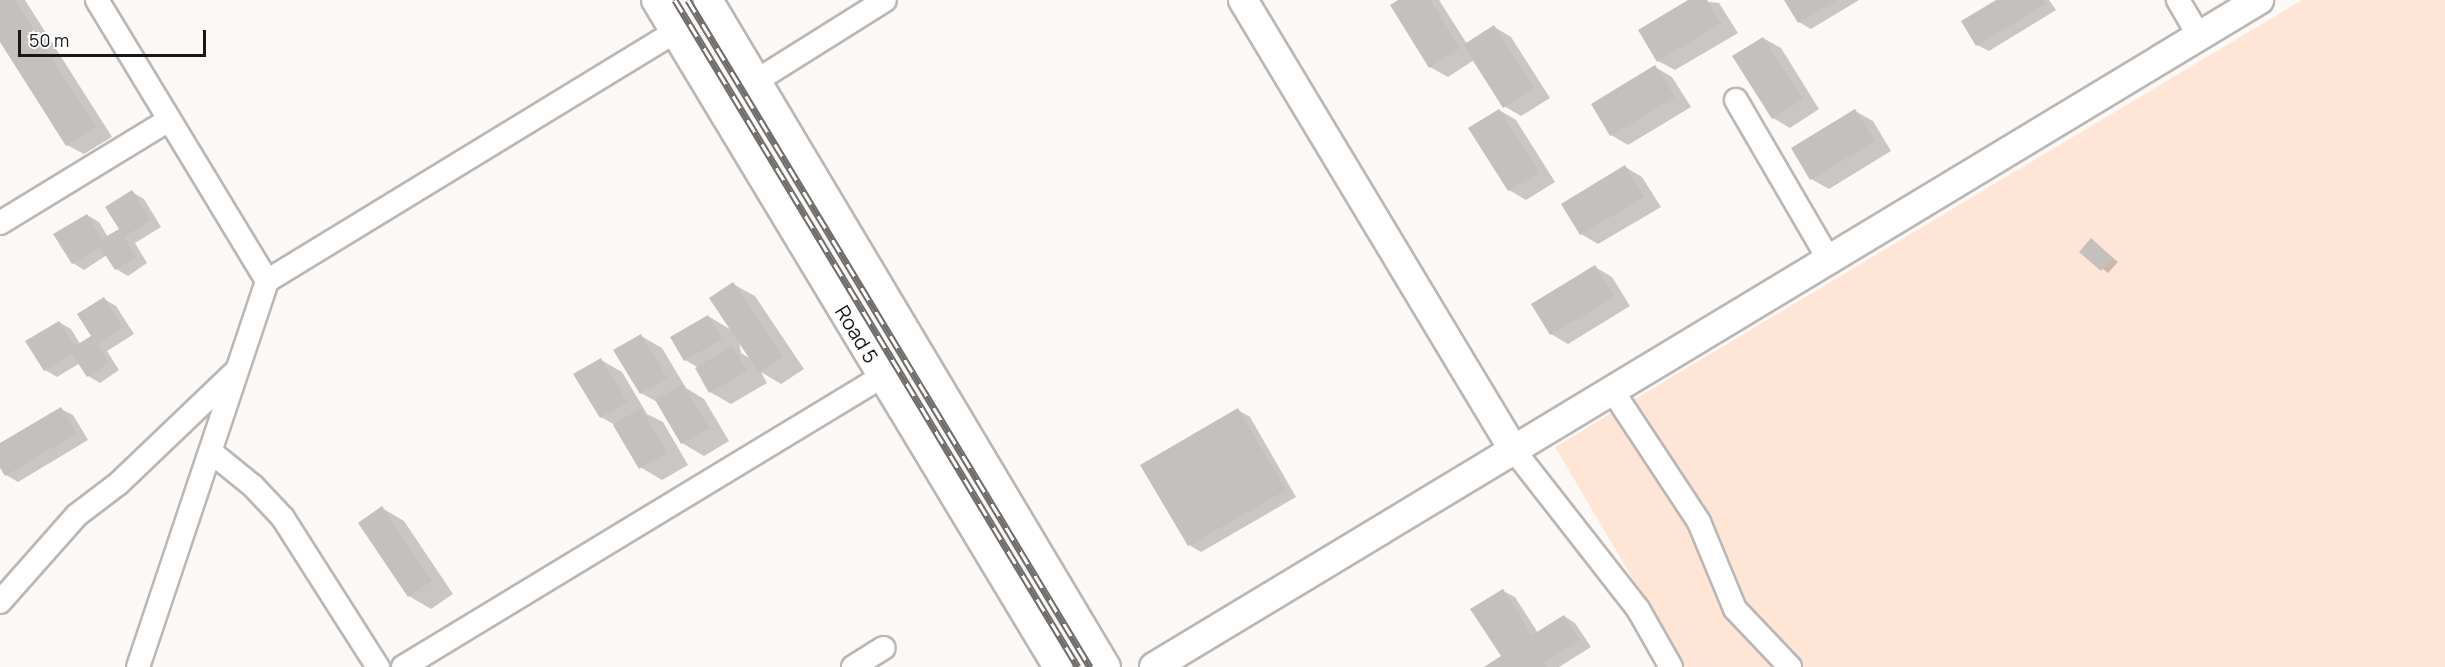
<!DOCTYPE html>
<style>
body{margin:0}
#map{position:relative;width:2445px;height:667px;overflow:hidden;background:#fcf8f6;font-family:Manrope,sans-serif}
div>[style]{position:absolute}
.green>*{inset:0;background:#ffe5d5}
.shadow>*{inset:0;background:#0003}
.building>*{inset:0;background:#c4c0be}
.roads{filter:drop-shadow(2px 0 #bbb7b5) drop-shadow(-2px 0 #bbb7b5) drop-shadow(0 2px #bbb7b5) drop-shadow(0 -2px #bbb7b5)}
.minor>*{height:22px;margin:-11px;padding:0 11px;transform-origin:11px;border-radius:11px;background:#fff}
.tertiary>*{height:28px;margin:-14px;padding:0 14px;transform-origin:14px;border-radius:14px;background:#fff}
.rail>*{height:7px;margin-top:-3.5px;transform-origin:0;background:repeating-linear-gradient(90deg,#fff 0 14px,#6f6d6b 0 28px);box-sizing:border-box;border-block:2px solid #6f6d6b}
span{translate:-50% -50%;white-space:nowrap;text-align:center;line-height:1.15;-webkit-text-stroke:4.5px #fff;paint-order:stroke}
.street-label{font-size:20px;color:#191817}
.scale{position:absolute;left:18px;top:30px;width:188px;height:27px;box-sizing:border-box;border:3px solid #191817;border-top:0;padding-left:8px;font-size:18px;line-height:21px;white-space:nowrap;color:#191817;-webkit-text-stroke:4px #fff;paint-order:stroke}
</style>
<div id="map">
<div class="green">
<i style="clip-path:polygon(2302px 0,2445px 0,2445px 667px,1685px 667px,1555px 447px)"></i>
</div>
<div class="shadow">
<i style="clip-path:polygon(0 0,25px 0,112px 137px,84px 154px,67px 145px,0 40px)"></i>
<i style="clip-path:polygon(1400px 0,1439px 0,1467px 44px,1494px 27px,1511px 37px,1550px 98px,1521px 116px,1504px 106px,1474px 60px,1448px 77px,1430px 67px)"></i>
<i style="clip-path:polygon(1691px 0,1719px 3px,1738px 33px,1675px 70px,1658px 61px)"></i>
<i style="clip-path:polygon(1786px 0,1859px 0,1811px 29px,1799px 22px)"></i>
<i style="clip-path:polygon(1999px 0,2049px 0,2056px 10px,1989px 51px,1977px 45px)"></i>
<i style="clip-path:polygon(1763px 38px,1781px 48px,1819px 109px,1790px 128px,1773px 118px)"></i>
<i style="clip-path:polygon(1655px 67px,1672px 77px,1691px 107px,1628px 145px,1611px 135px)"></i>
<i style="clip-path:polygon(1499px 110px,1516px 120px,1555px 182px,1526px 200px,1509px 190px)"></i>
<i style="clip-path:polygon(1855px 111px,1873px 121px,1891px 151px,1829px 189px,1811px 179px)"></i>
<i style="clip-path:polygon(1625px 167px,1642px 177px,1661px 207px,1598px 244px,1581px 234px)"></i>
<i style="clip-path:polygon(132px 192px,144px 199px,161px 227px,135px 243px,147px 263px,128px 276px,116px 269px,107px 255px,84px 270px,73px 263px,87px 215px,99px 222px,108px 237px,121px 229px)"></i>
<i style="clip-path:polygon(2091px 240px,2118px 262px,2108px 273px,2081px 251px)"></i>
<i style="clip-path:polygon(1595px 267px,1612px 277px,1630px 306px,1568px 344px,1551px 334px)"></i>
<i style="clip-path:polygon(evenodd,733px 284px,755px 296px,804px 369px,781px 384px,761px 372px,767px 383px,731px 404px,710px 392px,699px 368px,685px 360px,708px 316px,733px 331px,733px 284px,739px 341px,751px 359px,741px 353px,739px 341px)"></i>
<i style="clip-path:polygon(104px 299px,116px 306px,134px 334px,107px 351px,119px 370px,100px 383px,88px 376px,80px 363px,57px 377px,45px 370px,59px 322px,71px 329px,80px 344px,93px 336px)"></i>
<i style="clip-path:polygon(641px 336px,662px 348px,686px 388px,704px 399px,729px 441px,704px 456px,682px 443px,659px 403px,641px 393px)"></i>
<i style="clip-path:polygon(601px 360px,622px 372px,647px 414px,663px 422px,688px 465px,662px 480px,640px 467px,615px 425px,601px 417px)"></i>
<i style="clip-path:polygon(61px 409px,73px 415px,88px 440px,18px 482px,6px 475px,0 465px,0 445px)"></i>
<i style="clip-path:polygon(1238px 410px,1250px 417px,1296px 497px,1201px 552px,1189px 545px)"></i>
<i style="clip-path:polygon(382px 508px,404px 521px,453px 594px,431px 609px,409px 596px)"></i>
<i style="clip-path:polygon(1503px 591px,1515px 597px,1538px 633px,1564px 616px,1575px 623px,1591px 647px,1559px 667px,1487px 667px,1503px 657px)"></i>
</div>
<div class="building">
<i style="clip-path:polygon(0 0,15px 0,96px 127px,66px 146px,0 42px)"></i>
<i style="clip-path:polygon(1398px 0,1430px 0,1460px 48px,1429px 68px,1390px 5px)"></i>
<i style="clip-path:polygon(1688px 0,1707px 0,1721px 23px,1657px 62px,1638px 30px)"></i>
<i style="clip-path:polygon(1784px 0,1837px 0,1798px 23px)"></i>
<i style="clip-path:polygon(1996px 0,2043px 0,2045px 4px,1976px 46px,1961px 21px)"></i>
<i style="clip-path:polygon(1494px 25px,1534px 88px,1503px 108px,1463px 45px)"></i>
<i style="clip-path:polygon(1763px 37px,1803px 99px,1772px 119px,1732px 56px)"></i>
<i style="clip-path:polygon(1655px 65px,1675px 97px,1610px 136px,1591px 104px)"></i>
<i style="clip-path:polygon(1499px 109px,1539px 172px,1508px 191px,1468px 128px)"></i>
<i style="clip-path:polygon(1855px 109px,1875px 141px,1810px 180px,1791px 148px)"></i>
<i style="clip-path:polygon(1625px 165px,1644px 197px,1580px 235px,1561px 204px)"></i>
<i style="clip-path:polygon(132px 190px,151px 220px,124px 237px,136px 257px,115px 270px,100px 247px,72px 264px,53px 234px,87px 214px,102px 239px,119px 229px,105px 207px)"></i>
<i style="clip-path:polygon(2091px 238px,2113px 258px,2101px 271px,2079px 252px)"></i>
<i style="clip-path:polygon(1595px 265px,1614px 297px,1550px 335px,1531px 304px)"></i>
<i style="clip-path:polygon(733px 282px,783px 356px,759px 373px,709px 298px)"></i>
<i style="clip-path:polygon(104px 297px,123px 327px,96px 344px,109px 363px,87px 377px,72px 354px,44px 371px,25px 341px,59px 321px,75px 346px,91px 336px,77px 314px)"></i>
<i style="clip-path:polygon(708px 315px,722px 339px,684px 361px,670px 337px)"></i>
<i style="clip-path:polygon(641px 334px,667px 378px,640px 394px,613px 350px)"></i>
<i style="clip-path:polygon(732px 346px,747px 371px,709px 393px,695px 368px)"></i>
<i style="clip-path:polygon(601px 358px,627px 402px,600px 418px,573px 374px)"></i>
<i style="clip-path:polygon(683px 384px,709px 428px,681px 444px,655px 400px)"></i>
<i style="clip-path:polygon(61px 407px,77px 433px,5px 476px,0 468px,0 443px)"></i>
<i style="clip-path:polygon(641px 408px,667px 452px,639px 469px,613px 425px)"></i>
<i style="clip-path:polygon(1238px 408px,1286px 490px,1188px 546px,1140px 465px)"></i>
<i style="clip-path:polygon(382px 506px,432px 581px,408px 597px,358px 523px)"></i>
<i style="clip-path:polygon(1503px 589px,1532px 635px,1564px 615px,1580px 640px,1544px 663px,1547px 667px,1484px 667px,1501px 656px,1470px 609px)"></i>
</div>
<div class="roads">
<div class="minor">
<i style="left:97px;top:0;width:328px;rotate:58.8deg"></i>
<i style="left:2178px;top:0;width:42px;rotate:59.7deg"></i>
<i style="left:756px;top:81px;width:152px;rotate:-32.1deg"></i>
<i style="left:1736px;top:100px;width:185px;rotate:59.8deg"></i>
<i style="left:0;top:223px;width:198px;rotate:-31.4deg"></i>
<i style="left:1612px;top:390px;width:158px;rotate:56.6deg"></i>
<i style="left:1699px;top:522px;width:94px;rotate:67.5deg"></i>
<i style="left:1735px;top:609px;width:80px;rotate:46.5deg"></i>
<i style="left:1513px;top:449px;width:203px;rotate:52deg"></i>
<i style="left:1638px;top:609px;width:67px;rotate:60.4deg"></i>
<i style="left:211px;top:452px;width:54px;rotate:39deg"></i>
<i style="left:253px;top:486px;width:44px;rotate:46.8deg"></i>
<i style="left:283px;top:518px;width:177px;rotate:57.5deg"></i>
<i style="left:0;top:602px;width:116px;rotate:-48.5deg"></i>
<i style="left:77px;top:515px;width:53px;rotate:-37.3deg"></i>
<i style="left:119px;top:483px;width:161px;rotate:-43.7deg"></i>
<i style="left:138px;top:667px;width:407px;rotate:-71.5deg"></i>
<i style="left:267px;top:281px;width:478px;rotate:-31.4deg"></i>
<i style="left:403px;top:667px;width:561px;rotate:-31.23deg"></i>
<i style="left:853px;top:667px;width:36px;rotate:-32deg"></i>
</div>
<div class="tertiary">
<i style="left:656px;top:0;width:779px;rotate:58.92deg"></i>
<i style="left:708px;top:0;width:777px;rotate:59.18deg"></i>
<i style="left:1243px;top:0;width:524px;rotate:58.98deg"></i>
<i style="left:1154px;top:667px;width:1291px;rotate:-31.12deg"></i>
</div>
</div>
<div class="rail">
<i style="left:675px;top:0;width:779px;rotate:58.86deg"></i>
<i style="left:688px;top:0;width:779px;rotate:58.92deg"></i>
</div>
<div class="street-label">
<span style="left:857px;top:334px;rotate:59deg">Road 5</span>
</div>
<div class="scale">50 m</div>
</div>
